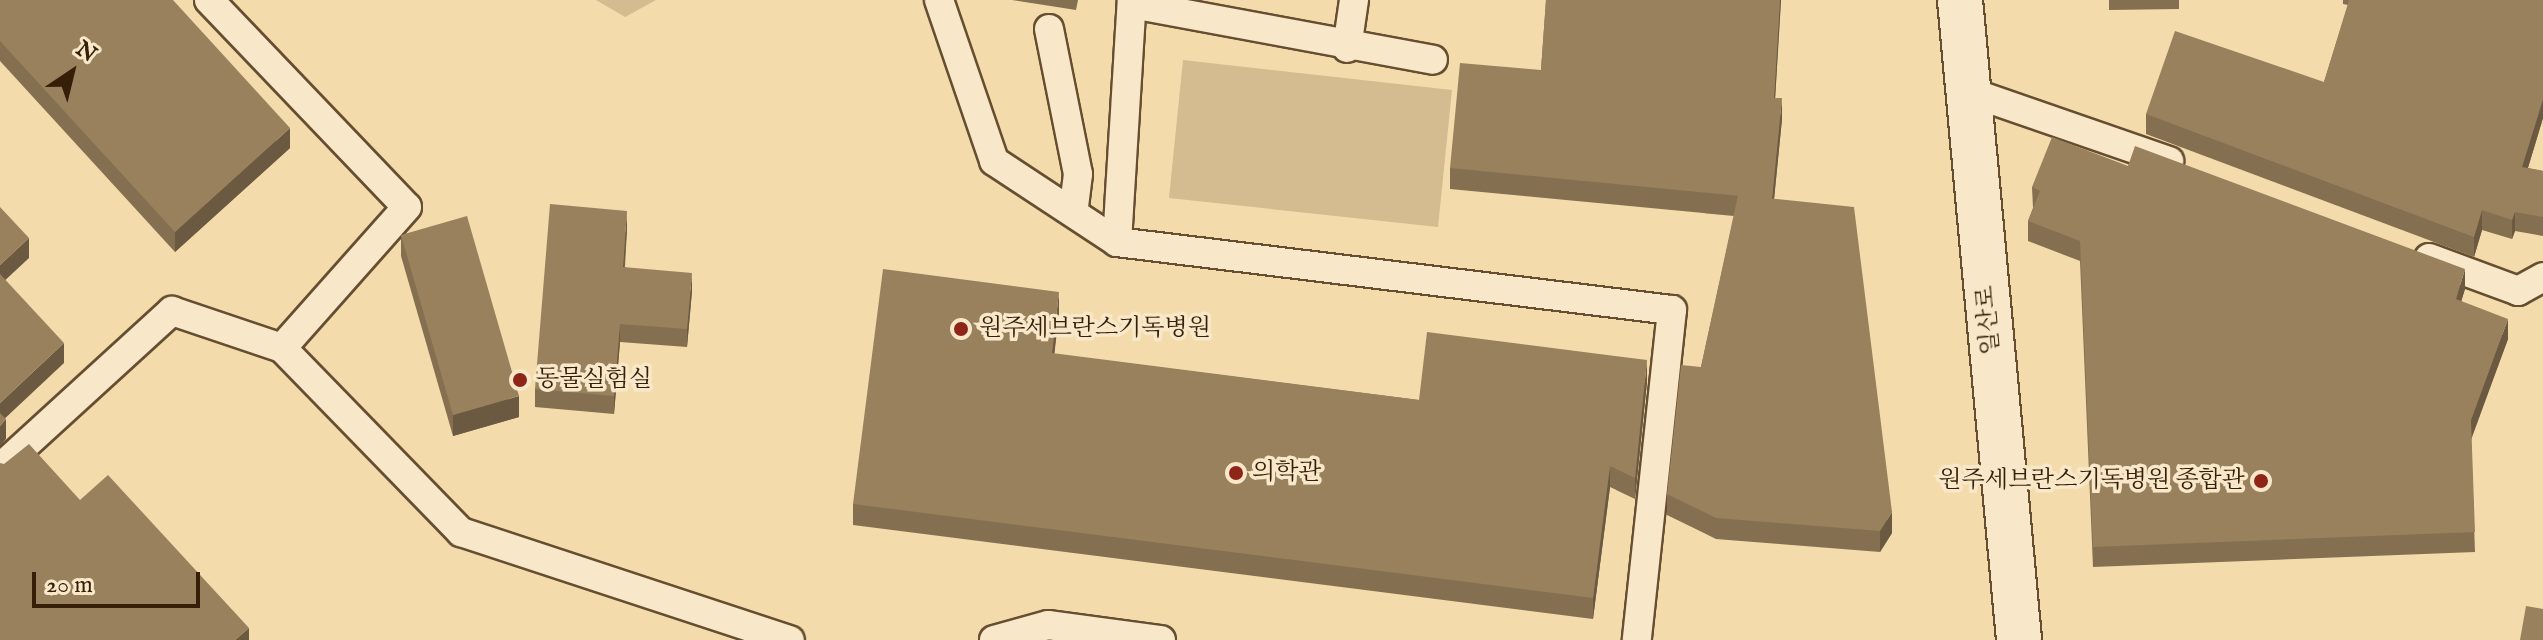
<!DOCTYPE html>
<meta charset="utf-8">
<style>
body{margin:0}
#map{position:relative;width:2543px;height:640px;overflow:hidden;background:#f4dbac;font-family:"IM FELL English","Noto Serif KR",serif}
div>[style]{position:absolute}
.green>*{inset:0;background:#d4bb90}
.roads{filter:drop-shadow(2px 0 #664e31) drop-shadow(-2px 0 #664e31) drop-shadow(0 2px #664e31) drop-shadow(0 -2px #664e31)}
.service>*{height:28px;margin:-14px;padding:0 14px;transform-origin:14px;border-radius:14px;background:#f8e8c9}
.tertiary>*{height:44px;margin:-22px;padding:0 22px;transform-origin:22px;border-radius:22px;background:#f8e8c9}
.wall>*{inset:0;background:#846f50}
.shaded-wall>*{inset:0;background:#6b5a41}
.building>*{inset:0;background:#99815d}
.dots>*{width:22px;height:22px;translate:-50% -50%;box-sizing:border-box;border:4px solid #f8e8c9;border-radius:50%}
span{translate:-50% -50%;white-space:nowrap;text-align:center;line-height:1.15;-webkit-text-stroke:7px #f8e8c9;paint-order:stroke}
.street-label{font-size:24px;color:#361f08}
.poi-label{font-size:24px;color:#361f08}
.left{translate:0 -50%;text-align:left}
.right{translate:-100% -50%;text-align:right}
.north{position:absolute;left:32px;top:32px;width:80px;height:80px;-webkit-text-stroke:6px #f8e8c9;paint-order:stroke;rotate:35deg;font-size:22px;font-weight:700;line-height:32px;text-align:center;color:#361f08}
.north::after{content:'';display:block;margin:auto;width:28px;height:36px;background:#361f08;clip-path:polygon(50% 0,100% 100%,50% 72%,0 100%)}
.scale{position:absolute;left:32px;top:572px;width:168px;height:36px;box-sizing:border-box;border:4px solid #361f08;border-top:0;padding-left:10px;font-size:24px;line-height:28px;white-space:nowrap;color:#361f08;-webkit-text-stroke:6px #f8e8c9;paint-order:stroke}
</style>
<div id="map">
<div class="green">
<i style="clip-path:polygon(596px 0,656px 0,625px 17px)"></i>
<i style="clip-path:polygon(1183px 60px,1452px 90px,1438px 227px,1169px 198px)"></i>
</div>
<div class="roads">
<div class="service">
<i style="left:209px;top:0;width:286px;rotate:46.3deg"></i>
<i style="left:407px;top:207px;width:188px;rotate:131.6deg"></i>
<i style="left:939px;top:0;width:170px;rotate:71.1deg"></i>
<i style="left:994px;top:161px;width:147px;rotate:33.4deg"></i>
<i style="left:1117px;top:242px;width:559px;rotate:6.99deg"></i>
<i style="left:1672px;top:310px;width:332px;rotate:96.1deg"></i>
<i style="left:1132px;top:4px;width:306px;rotate:10.5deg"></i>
<i style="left:1049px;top:29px;width:148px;rotate:78.7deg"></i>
<i style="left:1078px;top:174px;width:39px;rotate:97deg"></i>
<i style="left:1347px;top:48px;width:49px;rotate:-81.7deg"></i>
<i style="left:1967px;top:91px;width:214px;rotate:19.1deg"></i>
<i style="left:1117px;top:242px;width:242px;rotate:-86.5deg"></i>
<i style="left:2429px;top:258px;width:95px;rotate:20.3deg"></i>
<i style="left:2518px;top:291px;width:29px;rotate:-29deg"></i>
<i style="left:0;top:468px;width:233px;rotate:-42.4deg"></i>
<i style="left:172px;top:311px;width:116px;rotate:18.6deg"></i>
<i style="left:282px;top:348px;width:257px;rotate:45.8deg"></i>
<i style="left:461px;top:532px;width:346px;rotate:18.2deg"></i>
<i style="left:994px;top:640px;width:56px;rotate:-15.5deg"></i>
<i style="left:1048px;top:625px;width:114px;rotate:7.6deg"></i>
</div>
<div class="tertiary">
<i style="left:1960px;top:0;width:643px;rotate:84.73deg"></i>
</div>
</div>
<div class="wall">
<i style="clip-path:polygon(0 0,290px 148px,175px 252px,0 61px)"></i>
<i style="clip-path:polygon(1012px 0,1078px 0,1076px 10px)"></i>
<i style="clip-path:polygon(1546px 0,1781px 0,1775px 98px,1782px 119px,1774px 199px,1892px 533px,1880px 552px,1716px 539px,1667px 515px,1667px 494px,1701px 367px,1734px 216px,1450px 189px,1450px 168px,1541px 70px)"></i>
<i style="clip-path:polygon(2109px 0,2179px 0,2179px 9px,2109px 10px)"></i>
<i style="clip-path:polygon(2343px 0,2543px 0,2543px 118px,2528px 168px,2543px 171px,2543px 236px,2515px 231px,2512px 239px,2482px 230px,2474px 257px,2146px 134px,2146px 114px,2324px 82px,2348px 5px,2343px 4px)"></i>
<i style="clip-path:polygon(2128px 166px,2465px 289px,2461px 301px,2508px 339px,2471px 438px,2475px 552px,2093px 567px,2080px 261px,2028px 241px,2028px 221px,2033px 208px,2032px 187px)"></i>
<i style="clip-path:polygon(627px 229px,625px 267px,692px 291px,687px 347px,620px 342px,614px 414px,535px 407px,535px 389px)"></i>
<i style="clip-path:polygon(401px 235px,519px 417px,453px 436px,401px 256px)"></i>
<i style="clip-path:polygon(1059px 313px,1054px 354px,1419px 400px,1647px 382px,1635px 499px,1610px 487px,1593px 619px,853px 525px,853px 504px)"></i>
</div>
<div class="shaded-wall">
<i style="clip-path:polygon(1780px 0,1781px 0,1774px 118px,1774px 98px)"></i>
<i style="clip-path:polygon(1782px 98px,1782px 119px,1772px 220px,1772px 199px)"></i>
<i style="clip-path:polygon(2543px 99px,2543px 118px,2522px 187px,2522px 167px)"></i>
<i style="clip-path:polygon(290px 128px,290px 148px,175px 252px,175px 232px)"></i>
<i style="clip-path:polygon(2482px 210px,2482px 230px,2474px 257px,2474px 237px)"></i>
<i style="clip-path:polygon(627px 211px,627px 229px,623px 285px,623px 267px)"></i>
<i style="clip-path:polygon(2515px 212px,2515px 231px,2512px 239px,2512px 220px)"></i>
<i style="clip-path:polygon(29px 238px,29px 258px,0 285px,0 265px)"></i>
<i style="clip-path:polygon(2465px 269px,2465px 289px,2456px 319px,2456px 299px)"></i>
<i style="clip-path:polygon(692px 273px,692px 291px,687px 347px,687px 329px)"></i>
<i style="clip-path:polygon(1059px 292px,1059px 313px,1052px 375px,1052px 353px)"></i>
<i style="clip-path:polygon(2508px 319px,2508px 339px,2471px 440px,2471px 420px)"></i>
<i style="clip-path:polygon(620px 324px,620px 342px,614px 414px,614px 396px)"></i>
<i style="clip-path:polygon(64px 343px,64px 363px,0 423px,0 403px)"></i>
<i style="clip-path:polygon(1647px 360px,1647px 382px,1635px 499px,1635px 478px)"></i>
<i style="clip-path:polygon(519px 396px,519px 417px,453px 436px,453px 415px)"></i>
<i style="clip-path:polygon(6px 419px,6px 439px,0 446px,0 426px)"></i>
<i style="clip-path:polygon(1610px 466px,1610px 487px,1593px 619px,1593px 598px)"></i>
<i style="clip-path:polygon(1892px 512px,1892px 533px,1880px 552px,1880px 531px)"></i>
<i style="clip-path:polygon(249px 628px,249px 640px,235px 640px)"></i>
</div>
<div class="building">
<i style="clip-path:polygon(0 0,173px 0,290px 128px,175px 232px,0 41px)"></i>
<i style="clip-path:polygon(1546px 0,1780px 0,1774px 98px,1782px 98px,1772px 199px,1450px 168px,1460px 63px,1541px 70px)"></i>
<i style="clip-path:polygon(2349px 0,2543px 0,2543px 99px,2522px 167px,2543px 171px,2543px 217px,2515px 212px,2512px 220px,2482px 210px,2474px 237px,2146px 114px,2175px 31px,2324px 82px)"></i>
<i style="clip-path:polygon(2052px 137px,2128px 166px,2135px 146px,2465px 269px,2456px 299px,2508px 319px,2471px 420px,2475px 532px,2093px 547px,2080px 241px,2028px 221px,2040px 191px,2032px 187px)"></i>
<i style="clip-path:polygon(1738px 195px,1854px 207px,1892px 512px,1880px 531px,1716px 518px,1667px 494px,1681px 365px,1701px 367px)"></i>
<i style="clip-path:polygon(550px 204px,627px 211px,623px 267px,692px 273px,687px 329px,620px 324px,614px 396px,535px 389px)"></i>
<i style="clip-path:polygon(0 207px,29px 238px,0 265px)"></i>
<i style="clip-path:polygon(467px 216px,519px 396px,453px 415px,401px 235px)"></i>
<i style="clip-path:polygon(883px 269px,1059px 292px,1052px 353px,1419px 400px,1427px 332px,1647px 360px,1635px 478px,1610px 466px,1593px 598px,853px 504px)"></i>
<i style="clip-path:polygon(0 274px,64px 343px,0 403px)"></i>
<i style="clip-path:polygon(0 413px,6px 419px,0 426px)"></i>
<i style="clip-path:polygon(29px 444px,80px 500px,108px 475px,249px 628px,235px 640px,0 640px,0 463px,4px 464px)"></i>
<i style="clip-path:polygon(2526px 606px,2543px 609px,2543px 640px,2520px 640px)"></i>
</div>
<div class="dots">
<i style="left:961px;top:329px;background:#8f2418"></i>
<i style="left:520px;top:380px;background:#8f2418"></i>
<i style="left:1236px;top:473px;background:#8f2418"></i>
<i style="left:2261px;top:481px;background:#8f2418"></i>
</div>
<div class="street-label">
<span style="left:1989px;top:320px;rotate:-95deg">일산로</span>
</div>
<div class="poi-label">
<span class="left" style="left:979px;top:329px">원주세브란스기독병원</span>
<span class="left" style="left:536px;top:380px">동물실험실</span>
<span class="left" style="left:1252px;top:473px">의학관</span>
<span class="right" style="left:2245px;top:481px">원주세브란스기독병원 종합관</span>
</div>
<div class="north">N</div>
<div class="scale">20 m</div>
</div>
